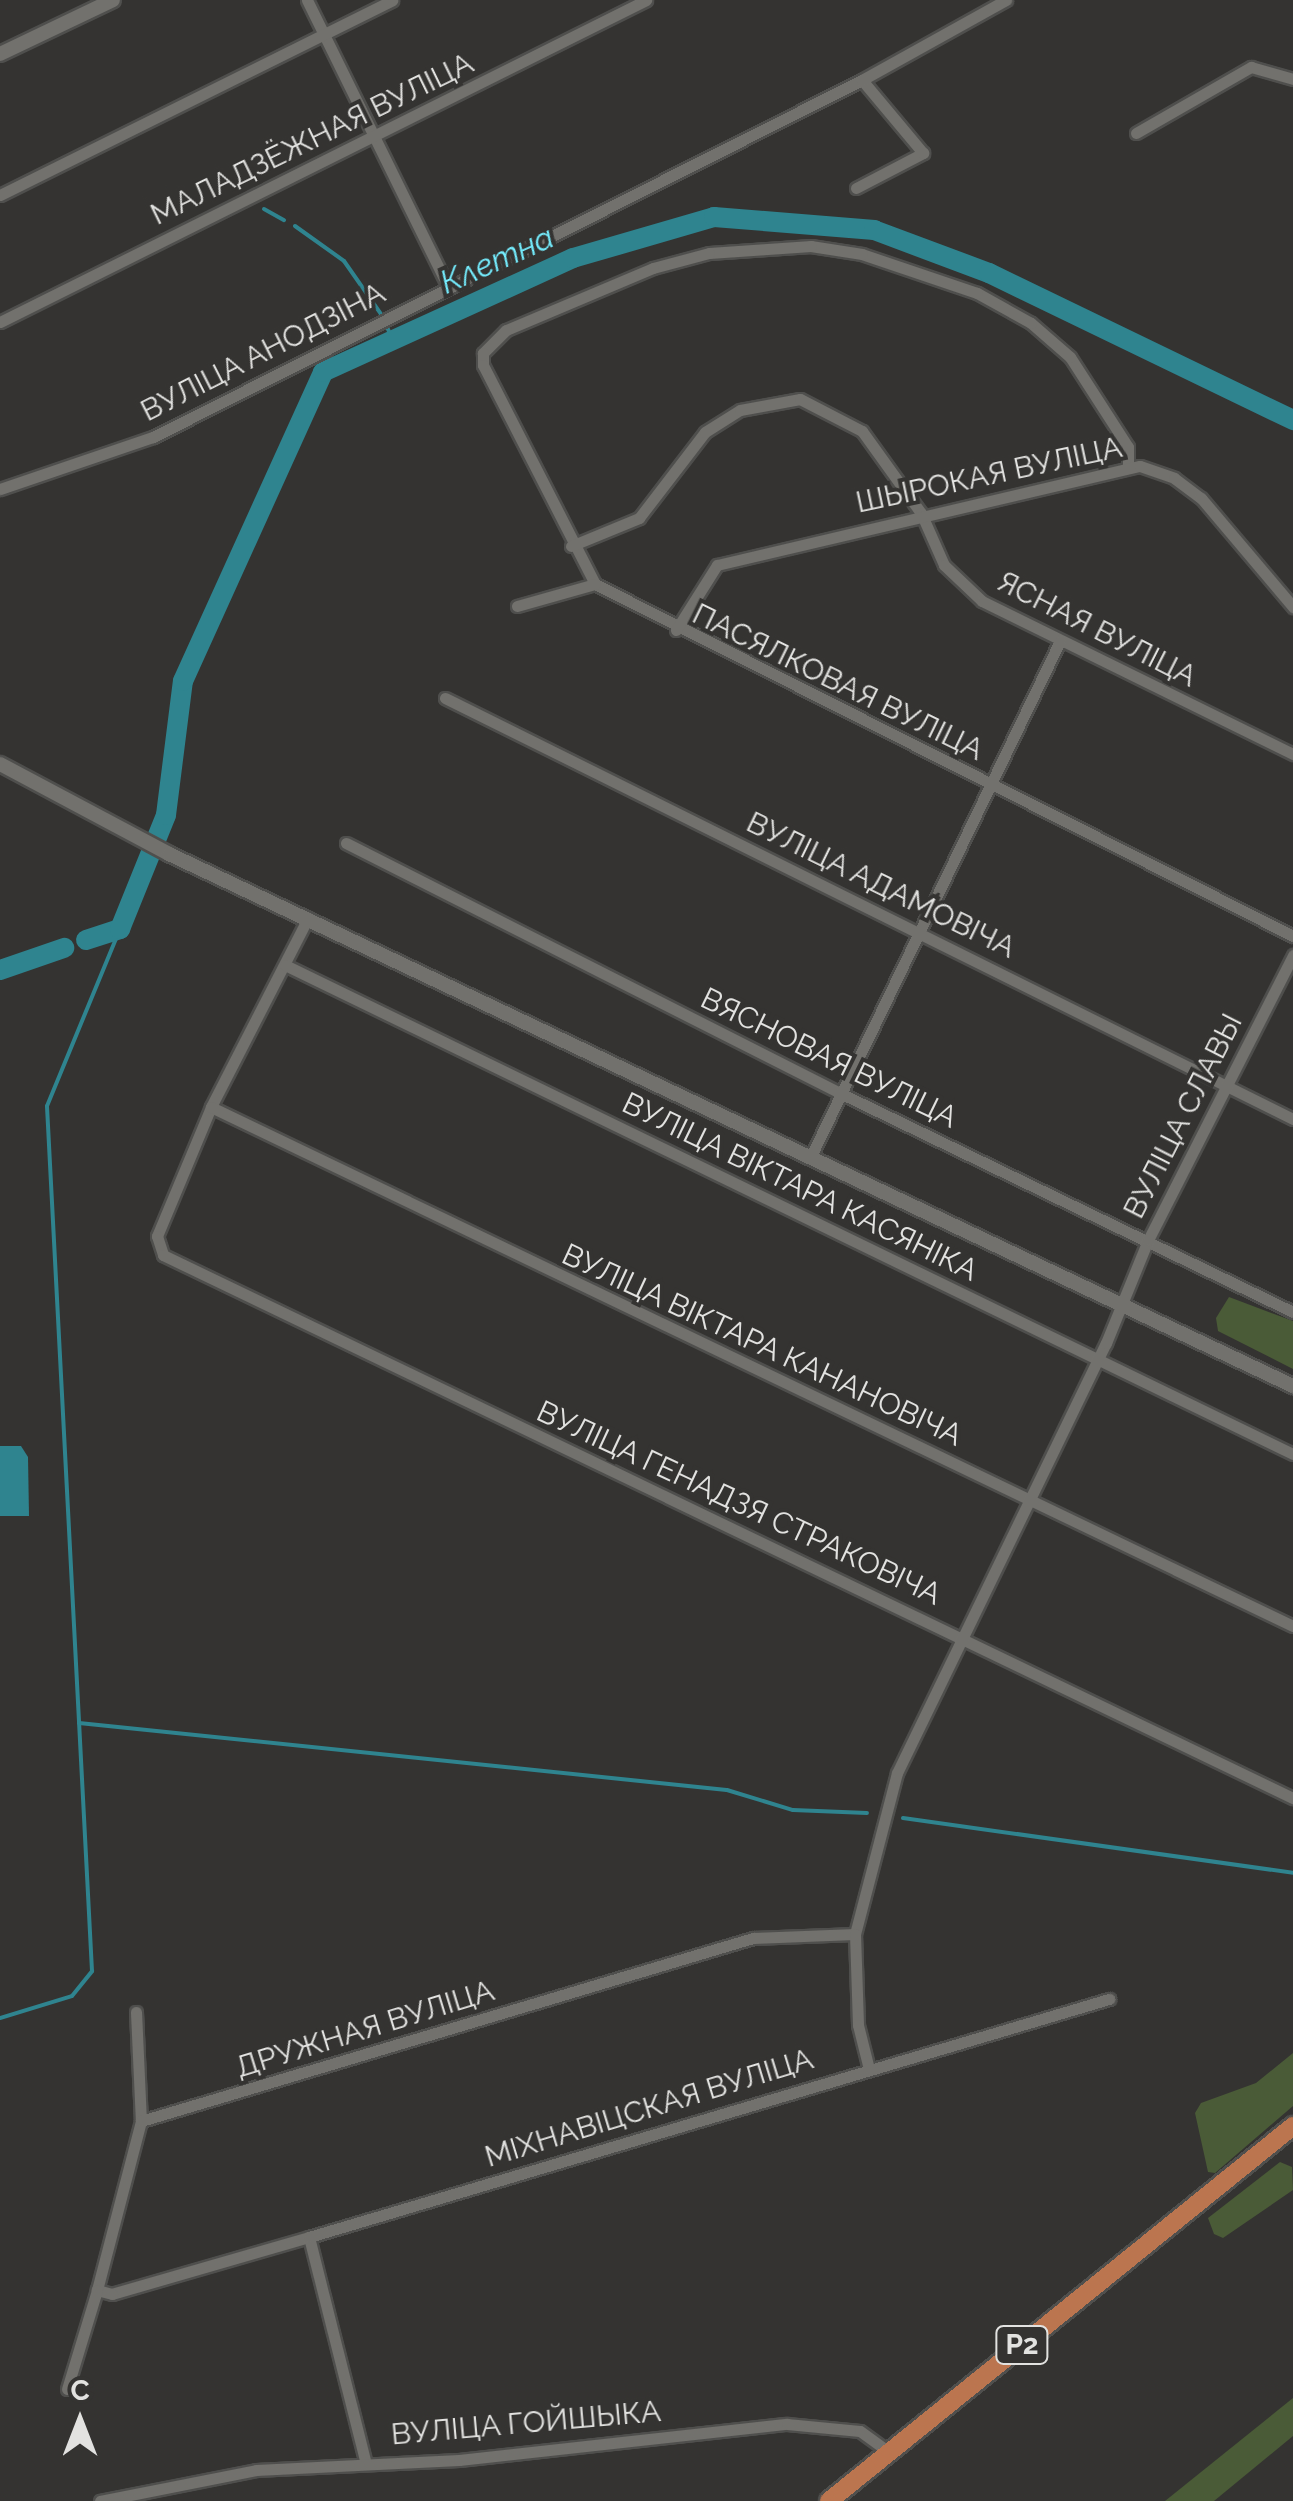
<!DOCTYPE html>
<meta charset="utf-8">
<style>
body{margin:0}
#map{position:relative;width:1293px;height:2501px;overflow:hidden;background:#343331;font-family:Raleway,sans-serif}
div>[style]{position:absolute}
.green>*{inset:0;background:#4a5b37}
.water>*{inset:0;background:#2f848f}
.stream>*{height:4px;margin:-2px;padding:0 2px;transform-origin:2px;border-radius:2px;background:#2f848f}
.river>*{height:20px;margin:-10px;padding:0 10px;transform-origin:10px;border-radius:10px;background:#2f848f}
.roads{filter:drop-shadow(2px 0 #4f4f4d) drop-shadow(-2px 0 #4f4f4d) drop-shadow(0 2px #4f4f4d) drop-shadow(0 -2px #4f4f4d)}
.minor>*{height:11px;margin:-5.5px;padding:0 5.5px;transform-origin:5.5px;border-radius:5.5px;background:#72716d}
.tertiary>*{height:14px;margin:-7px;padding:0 7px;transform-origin:7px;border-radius:7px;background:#72716d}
.primary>*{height:18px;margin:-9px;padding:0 9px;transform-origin:9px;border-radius:9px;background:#bb754f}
span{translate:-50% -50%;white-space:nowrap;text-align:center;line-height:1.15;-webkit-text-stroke:8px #343331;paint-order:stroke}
.shield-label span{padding:2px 8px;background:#343331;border:2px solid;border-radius:8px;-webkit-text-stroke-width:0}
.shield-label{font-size:28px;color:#e2e2e0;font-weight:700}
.street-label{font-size:30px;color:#e2e2e0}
.water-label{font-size:32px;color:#75eeff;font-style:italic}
.north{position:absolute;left:30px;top:2371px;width:100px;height:100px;-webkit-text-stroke:8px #343331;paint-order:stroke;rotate:0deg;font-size:28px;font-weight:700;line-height:40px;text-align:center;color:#e2e2e0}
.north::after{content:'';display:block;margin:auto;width:35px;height:45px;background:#e2e2e0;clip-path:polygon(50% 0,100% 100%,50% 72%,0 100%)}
</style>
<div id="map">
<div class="green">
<i style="clip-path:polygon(1229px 1297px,1293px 1321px,1293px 1369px,1218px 1331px,1216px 1318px)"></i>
<i style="clip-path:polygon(1293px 2053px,1293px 2106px,1215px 2173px,1208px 2172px,1195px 2113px,1201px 2103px,1256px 2083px)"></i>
<i style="clip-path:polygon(1280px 2162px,1292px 2167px,1293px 2190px,1223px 2238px,1214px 2234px,1208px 2218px)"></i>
<i style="clip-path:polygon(1293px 2398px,1293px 2436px,1214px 2501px,1165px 2501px)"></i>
</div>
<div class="water">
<i style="clip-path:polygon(0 1446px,21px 1446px,28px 1457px,29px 1516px,0 1516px)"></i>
</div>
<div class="stream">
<i style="left:264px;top:209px;width:23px;rotate:29deg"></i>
<i style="left:295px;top:226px;width:60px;rotate:35.5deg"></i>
<i style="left:344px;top:261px;width:65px;rotate:55.1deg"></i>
<i style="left:387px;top:327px;width:12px;rotate:66deg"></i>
<i style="left:79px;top:1723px;width:651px;rotate:5.9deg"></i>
<i style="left:727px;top:1790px;width:69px;rotate:16.9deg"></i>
<i style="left:793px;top:1810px;width:74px;rotate:2.3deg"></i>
<i style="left:903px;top:1818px;width:394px;rotate:8deg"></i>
<i style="left:0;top:2018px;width:75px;rotate:-17deg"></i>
<i style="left:72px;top:1996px;width:32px;rotate:-51deg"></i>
<i style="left:92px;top:1971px;width:866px;rotate:-92.98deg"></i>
<i style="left:47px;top:1106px;width:191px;rotate:-67.6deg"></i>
</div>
<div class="river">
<i style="left:86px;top:940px;width:36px;rotate:-18deg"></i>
<i style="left:120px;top:929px;width:123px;rotate:-68deg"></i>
<i style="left:166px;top:815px;width:135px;rotate:-82.8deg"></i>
<i style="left:183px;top:681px;width:339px;rotate:-65.6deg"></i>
<i style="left:323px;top:372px;width:275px;rotate:-24.5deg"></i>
<i style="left:573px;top:258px;width:147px;rotate:-16.2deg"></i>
<i style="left:714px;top:217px;width:161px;rotate:4.6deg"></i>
<i style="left:874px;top:230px;width:123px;rotate:20.5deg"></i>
<i style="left:989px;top:273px;width:338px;rotate:25.8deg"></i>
<i style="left:0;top:970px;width:68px;rotate:-19deg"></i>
</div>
<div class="roads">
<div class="minor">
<i style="left:307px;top:0;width:320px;rotate:63.8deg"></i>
<i style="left:1136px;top:133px;width:133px;rotate:-29.9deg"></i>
<i style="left:1251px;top:67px;width:44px;rotate:15.9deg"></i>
<i style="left:856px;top:188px;width:76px;rotate:-27.6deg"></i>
<i style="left:923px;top:153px;width:95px;rotate:-129.9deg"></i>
<i style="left:0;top:195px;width:438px;rotate:-26.4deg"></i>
<i style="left:0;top:322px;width:722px;rotate:-26.49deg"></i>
<i style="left:1128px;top:468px;width:21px;rotate:-90deg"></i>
<i style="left:1128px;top:447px;width:107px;rotate:-122.8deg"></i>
<i style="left:1070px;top:357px;width:52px;rotate:-138.9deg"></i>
<i style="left:1031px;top:323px;width:62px;rotate:-150.9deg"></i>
<i style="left:977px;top:293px;width:121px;rotate:-161.3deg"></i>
<i style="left:862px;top:254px;width:52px;rotate:-171.1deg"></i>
<i style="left:811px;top:246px;width:102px;rotate:176.1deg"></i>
<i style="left:709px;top:253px;width:58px;rotate:165deg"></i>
<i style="left:653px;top:268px;width:160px;rotate:157.1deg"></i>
<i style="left:506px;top:330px;width:33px;rotate:135deg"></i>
<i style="left:483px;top:353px;width:12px;rotate:90deg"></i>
<i style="left:483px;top:365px;width:246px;rotate:62.9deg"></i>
<i style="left:595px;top:584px;width:782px;rotate:26.76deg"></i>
<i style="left:0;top:489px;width:162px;rotate:-18.8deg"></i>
<i style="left:153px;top:437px;width:794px;rotate:-26.73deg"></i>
<i style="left:862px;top:80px;width:165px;rotate:-29.1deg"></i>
<i style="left:571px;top:546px;width:74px;rotate:-22.4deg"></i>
<i style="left:639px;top:518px;width:108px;rotate:-52.5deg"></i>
<i style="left:705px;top:432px;width:41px;rotate:-32.2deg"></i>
<i style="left:740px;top:410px;width:61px;rotate:-10.4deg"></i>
<i style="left:800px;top:399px;width:70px;rotate:27.3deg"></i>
<i style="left:862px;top:431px;width:101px;rotate:54.3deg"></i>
<i style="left:921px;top:513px;width:57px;rotate:66.1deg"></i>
<i style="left:944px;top:565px;width:52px;rotate:43.5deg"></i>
<i style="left:982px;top:601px;width:347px;rotate:26.2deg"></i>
<i style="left:517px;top:606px;width:81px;rotate:-15.8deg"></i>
<i style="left:676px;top:630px;width:77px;rotate:-57.8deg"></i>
<i style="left:717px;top:565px;width:434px;rotate:-13.2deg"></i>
<i style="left:1140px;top:466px;width:36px;rotate:19deg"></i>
<i style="left:1174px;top:478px;width:34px;rotate:37deg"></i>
<i style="left:1201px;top:498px;width:143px;rotate:49.8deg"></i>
<i style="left:445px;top:698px;width:947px;rotate:26.4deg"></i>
<i style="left:346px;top:843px;width:554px;rotate:26.84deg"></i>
<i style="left:840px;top:1093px;width:503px;rotate:25.8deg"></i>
<i style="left:308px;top:918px;width:212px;rotate:117.2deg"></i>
<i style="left:211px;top:1107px;width:140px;rotate:112.7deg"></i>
<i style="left:157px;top:1236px;width:20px;rotate:72deg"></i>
<i style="left:163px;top:1255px;width:1254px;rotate:25.67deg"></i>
<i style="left:285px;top:965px;width:1120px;rotate:25.88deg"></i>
<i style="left:211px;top:1107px;width:1200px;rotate:25.63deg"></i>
<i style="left:812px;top:1154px;width:570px;rotate:-64.2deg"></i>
<i style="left:855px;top:1934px;width:166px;rotate:-75.4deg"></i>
<i style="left:897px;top:1773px;width:478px;rotate:-64.1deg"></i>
<i style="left:1106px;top:1343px;width:111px;rotate:-67.8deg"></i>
<i style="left:1148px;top:1240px;width:320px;rotate:-63deg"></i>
<i style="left:136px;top:2012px;width:109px;rotate:87.4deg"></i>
<i style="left:309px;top:2237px;width:205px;rotate:163.9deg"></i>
<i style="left:112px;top:2294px;width:16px;rotate:-165deg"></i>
<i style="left:97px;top:2290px;width:175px;rotate:-75.4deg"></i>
<i style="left:141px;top:2121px;width:639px;rotate:-16.65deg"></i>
<i style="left:753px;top:1938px;width:102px;rotate:-2.2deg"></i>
<i style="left:855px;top:1934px;width:91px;rotate:88.1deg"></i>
<i style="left:858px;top:2025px;width:45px;rotate:76deg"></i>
<i style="left:67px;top:2389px;width:103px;rotate:-73.1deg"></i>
<i style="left:365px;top:2460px;width:230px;rotate:-104.1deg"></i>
<i style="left:309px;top:2237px;width:835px;rotate:-16.57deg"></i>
<i style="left:100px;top:2501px;width:159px;rotate:-11.2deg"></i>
<i style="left:256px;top:2470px;width:203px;rotate:-2.8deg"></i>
<i style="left:459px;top:2460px;width:330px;rotate:-6.3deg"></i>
<i style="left:787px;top:2424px;width:73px;rotate:5.5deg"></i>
<i style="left:860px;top:2431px;width:37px;rotate:36deg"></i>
</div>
<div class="tertiary">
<i style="left:0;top:54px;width:125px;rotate:-25.5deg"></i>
<i style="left:0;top:764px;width:191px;rotate:28deg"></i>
<i style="left:169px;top:854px;width:1244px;rotate:25.33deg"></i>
</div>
<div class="primary">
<i style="left:829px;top:2501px;width:597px;rotate:-38.94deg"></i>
</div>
</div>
<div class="shield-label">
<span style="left:1022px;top:2345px">Р2</span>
</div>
<div class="street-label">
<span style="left:312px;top:139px;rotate:-26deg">МАЛАДЗЁЖНАЯ ВУЛІЦА</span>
<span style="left:263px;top:352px;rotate:-27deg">ВУЛІЦА АНОДЗІНА</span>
<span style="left:989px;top:475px;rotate:-12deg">ШЫРОКАЯ ВУЛІЦА</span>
<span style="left:1097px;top:629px;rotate:27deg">ЯСНАЯ ВУЛІЦА</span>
<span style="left:838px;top:682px;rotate:26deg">ПАСЯЛКОВАЯ ВУЛІЦА</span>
<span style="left:881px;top:885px;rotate:26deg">ВУЛІЦА АДАМОВІЧА</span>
<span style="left:829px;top:1058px;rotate:26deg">ВЯСНОВАЯ ВУЛІЦА</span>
<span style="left:1183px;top:1116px;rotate:-63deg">ВУЛІЦА СЛАВЫ</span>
<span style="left:800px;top:1187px;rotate:26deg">ВУЛІЦА ВІКТАРА КАСЯНІКА</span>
<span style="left:762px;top:1345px;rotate:25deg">ВУЛІЦА ВІКТАРА КАНАНОВІЧА</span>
<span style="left:739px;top:1503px;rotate:25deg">ВУЛІЦА ГЕНАДЗЯ СТРАКОВІЧА</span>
<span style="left:365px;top:2029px;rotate:-17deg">ДРУЖНАЯ ВУЛІЦА</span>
<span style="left:649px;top:2108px;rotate:-17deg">МІХНАВІЦСКАЯ ВУЛІЦА</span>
<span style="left:526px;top:2423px;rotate:-5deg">ВУЛІЦА ГОЙШЫКА</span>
</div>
<div class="water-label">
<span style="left:497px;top:260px;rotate:-24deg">Клетна</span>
</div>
<div class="north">С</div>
</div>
